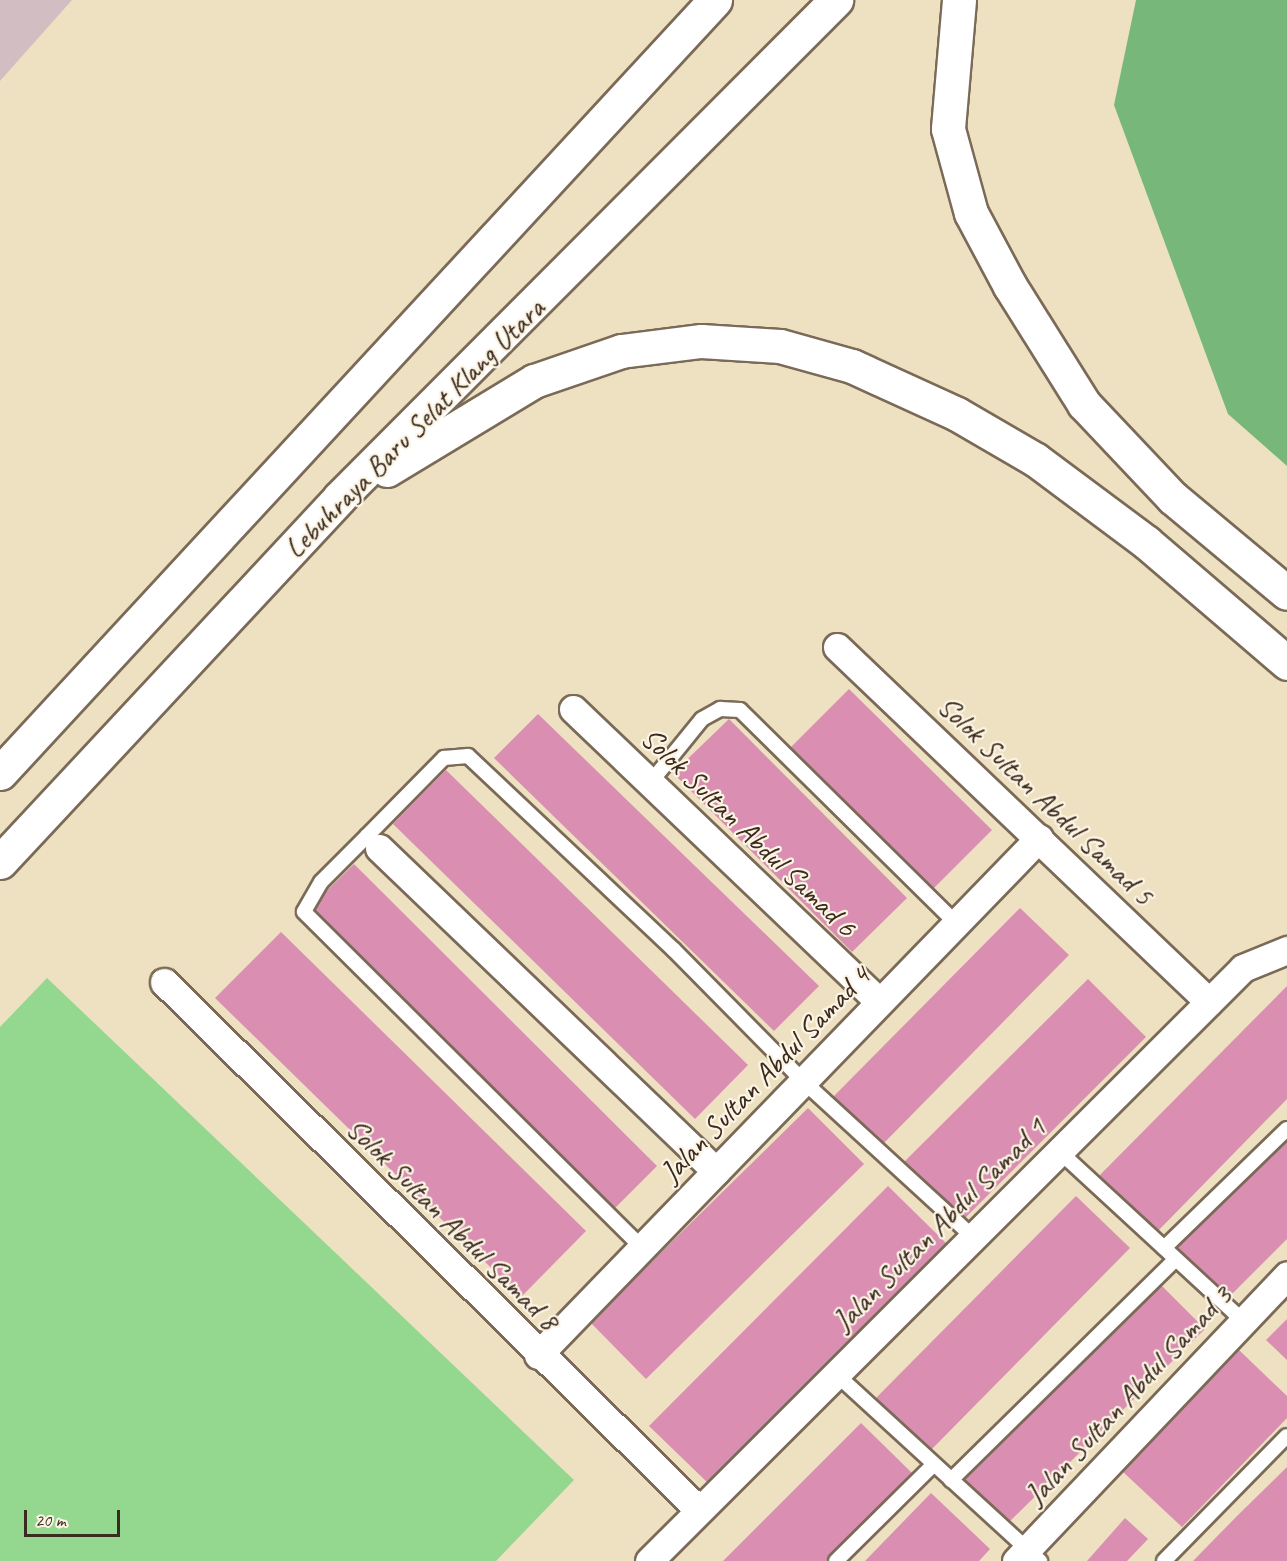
<!DOCTYPE html>
<style>
body{margin:0}
#map{position:relative;width:1287px;height:1561px;overflow:hidden;background:#eee1c1;font-family:Caveat,sans-serif}
div>[style]{position:absolute}
.industrial>*{inset:0;background:#d2bec2}
.green>*{inset:0;background:#94d890}
.forest>*{inset:0;background:#77b87a}
.building>*{inset:0;background:#d98eb2}
.roads{filter:drop-shadow(2px 0 #7a6a57) drop-shadow(-2px 0 #7a6a57) drop-shadow(0 2px #7a6a57) drop-shadow(0 -2px #7a6a57)}
.service>*{height:14px;margin:-7px;padding:0 7px;transform-origin:7px;border-radius:7px;background:#fff}
.minor>*{height:27px;margin:-13.5px;padding:0 13.5px;transform-origin:13.5px;border-radius:13.5px;background:#fff}
.tertiary>*{height:33px;margin:-16.5px;padding:0 16.5px;transform-origin:16.5px;border-radius:16.5px;background:#fff}
.motorway>*{height:33px;margin:-16.5px;padding:0 16.5px;transform-origin:16.5px;border-radius:16.5px;background:#fff}
span{translate:-50% -50%;white-space:nowrap;text-align:center;line-height:1.15;-webkit-text-stroke:4.5px #fcf5e5;paint-order:stroke}
.street-label{font-size:30px;color:#3b2a1e}
.scale{position:absolute;left:24px;top:1510px;width:96px;height:27px;box-sizing:border-box;border:3px solid #3b2a1e;border-top:0;padding-left:8px;font-size:18px;line-height:21px;white-space:nowrap;color:#3b2a1e;-webkit-text-stroke:4px #fcf5e5;paint-order:stroke}
</style>
<div id="map">
<div class="industrial">
<i style="clip-path:polygon(0 0,72px 0,0 81px)"></i>
</div>
<div class="green">
<i style="clip-path:polygon(47px 978px,574px 1480px,496px 1561px,0 1561px,0 1027px)"></i>
</div>
<div class="forest">
<i style="clip-path:polygon(1136px 0,1287px 0,1287px 466px,1228px 414px,1114px 105px)"></i>
</div>
<div class="building">
<i style="clip-path:polygon(849px 689px,992px 830px,933px 889px,790px 748px)"></i>
<i style="clip-path:polygon(538px 714px,819px 986px,774px 1031px,494px 758px)"></i>
<i style="clip-path:polygon(729px 719px,907px 898px,852px 952px,673px 773px)"></i>
<i style="clip-path:polygon(446px 770px,748px 1065px,695px 1119px,393px 824px)"></i>
<i style="clip-path:polygon(354px 864px,657px 1166px,603px 1220px,300px 917px)"></i>
<i style="clip-path:polygon(1020px 908px,1069px 955px,882px 1145px,833px 1097px)"></i>
<i style="clip-path:polygon(281px 932px,586px 1231px,521px 1297px,215px 998px)"></i>
<i style="clip-path:polygon(1088px 979px,1146px 1037px,962px 1221px,904px 1162px)"></i>
<i style="clip-path:polygon(1287px 986px,1287px 1099px,1153px 1236px,1096px 1179px)"></i>
<i style="clip-path:polygon(808px 1108px,864px 1164px,646px 1379px,590px 1322px)"></i>
<i style="clip-path:polygon(1287px 1134px,1287px 1239px,1224px 1302px,1170px 1248px)"></i>
<i style="clip-path:polygon(888px 1186px,948px 1245px,709px 1484px,649px 1426px)"></i>
<i style="clip-path:polygon(1076px 1196px,1130px 1248px,930px 1451px,876px 1398px)"></i>
<i style="clip-path:polygon(1157px 1281px,1205px 1329px,1005px 1526px,957px 1478px)"></i>
<i style="clip-path:polygon(1287px 1319px,1287px 1360px,1266px 1340px)"></i>
<i style="clip-path:polygon(1239px 1350px,1287px 1396px,1287px 1418px,1182px 1527px,1122px 1471px)"></i>
<i style="clip-path:polygon(861px 1423px,913px 1474px,826px 1561px,723px 1561px)"></i>
<i style="clip-path:polygon(1287px 1467px,1287px 1561px,1193px 1561px,1237px 1516px)"></i>
<i style="clip-path:polygon(931px 1493px,990px 1549px,979px 1561px,865px 1561px)"></i>
<i style="clip-path:polygon(1125px 1518px,1148px 1539px,1127px 1561px,1087px 1561px)"></i>
</div>
<div class="roads">
<div class="service">
<i style="left:650px;top:783px;width:82px;rotate:-50.9deg"></i>
<i style="left:702px;top:719px;width:21px;rotate:-29deg"></i>
<i style="left:720px;top:709px;width:20px;rotate:3deg"></i>
<i style="left:740px;top:710px;width:305px;rotate:44.6deg"></i>
<i style="left:367px;top:836px;width:65px;rotate:135deg"></i>
<i style="left:321px;top:882px;width:34px;rotate:120deg"></i>
<i style="left:304px;top:912px;width:477px;rotate:44.8deg"></i>
<i style="left:379px;top:848px;width:17px;rotate:-135deg"></i>
<i style="left:367px;top:836px;width:110px;rotate:-45.4deg"></i>
<i style="left:444px;top:758px;width:24px;rotate:-5deg"></i>
<i style="left:468px;top:756px;width:282px;rotate:43.3deg"></i>
<i style="left:673px;top:949px;width:185px;rotate:45.4deg"></i>
<i style="left:803px;top:1081px;width:231px;rotate:42.5deg"></i>
<i style="left:1059px;top:1151px;width:251px;rotate:42.7deg"></i>
<i style="left:1164px;top:1248px;width:171px;rotate:-44.1deg"></i>
<i style="left:836px;top:1374px;width:277px;rotate:42.5deg"></i>
<i style="left:951px;top:1480px;width:315px;rotate:-44.5deg"></i>
<i style="left:836px;top:1561px;width:136px;rotate:-44.7deg"></i>
<i style="left:1164px;top:1561px;width:175px;rotate:-45.5deg"></i>
</div>
<div class="minor">
<i style="left:837px;top:647px;width:514px;rotate:43.66deg"></i>
<i style="left:573px;top:709px;width:424px;rotate:43.7deg"></i>
<i style="left:379px;top:848px;width:467px;rotate:43.8deg"></i>
<i style="left:164px;top:982px;width:752px;rotate:44.62deg"></i>
<i style="left:538px;top:1355px;width:720px;rotate:-45.9deg"></i>
<i style="left:649px;top:1561px;width:839px;rotate:-44.95deg"></i>
<i style="left:1243px;top:968px;width:48px;rotate:-22.2deg"></i>
<i style="left:1016px;top:1561px;width:394px;rotate:-46.5deg"></i>
</div>
<div class="tertiary">
<i style="left:1173px;top:498px;width:148px;rotate:39.8deg"></i>
<i style="left:1146px;top:542px;width:186px;rotate:40.6deg"></i>
</div>
<div class="motorway">
<i style="left:959px;top:0;width:129px;rotate:94.9deg"></i>
<i style="left:948px;top:129px;width:87px;rotate:74.7deg"></i>
<i style="left:971px;top:213px;width:83px;rotate:61.9deg"></i>
<i style="left:1010px;top:286px;width:139px;rotate:57.9deg"></i>
<i style="left:1084px;top:404px;width:129px;rotate:46.6deg"></i>
<i style="left:387px;top:470px;width:172px;rotate:-31.2deg"></i>
<i style="left:534px;top:381px;width:92px;rotate:-19deg"></i>
<i style="left:621px;top:351px;width:81px;rotate:-7.1deg"></i>
<i style="left:701px;top:341px;width:79px;rotate:3.6deg"></i>
<i style="left:780px;top:346px;width:75px;rotate:15.5deg"></i>
<i style="left:852px;top:366px;width:115px;rotate:24.6deg"></i>
<i style="left:957px;top:414px;width:91px;rotate:30.2deg"></i>
<i style="left:1036px;top:460px;width:137px;rotate:36.7deg"></i>
<i style="left:0;top:773px;width:1053px;rotate:-47.23deg"></i>
<i style="left:0;top:862px;width:497px;rotate:-47deg"></i>
<i style="left:339px;top:498px;width:704px;rotate:-45.06deg"></i>
</div>
</div>
<div class="street-label">
<span style="left:414px;top:428px;rotate:-45deg">Lebuhraya Baru Selat Klang Utara</span>
<span style="left:1046px;top:800px;rotate:44deg">Solok Sultan Abdul Samad 5</span>
<span style="left:749px;top:832px;rotate:44deg">Solok Sultan Abdul Samad 6</span>
<span style="left:765px;top:1074px;rotate:-46deg">Jalan Sultan Abdul Samad 4</span>
<span style="left:453px;top:1224px;rotate:45deg">Solok Sultan Abdul Samad 8</span>
<span style="left:939px;top:1224px;rotate:-45deg">Jalan Sultan Abdul Samad 1</span>
<span style="left:1128px;top:1395px;rotate:-47deg">Jalan Sultan Abdul Samad 3</span>
</div>
<div class="scale">20 m</div>
</div>
